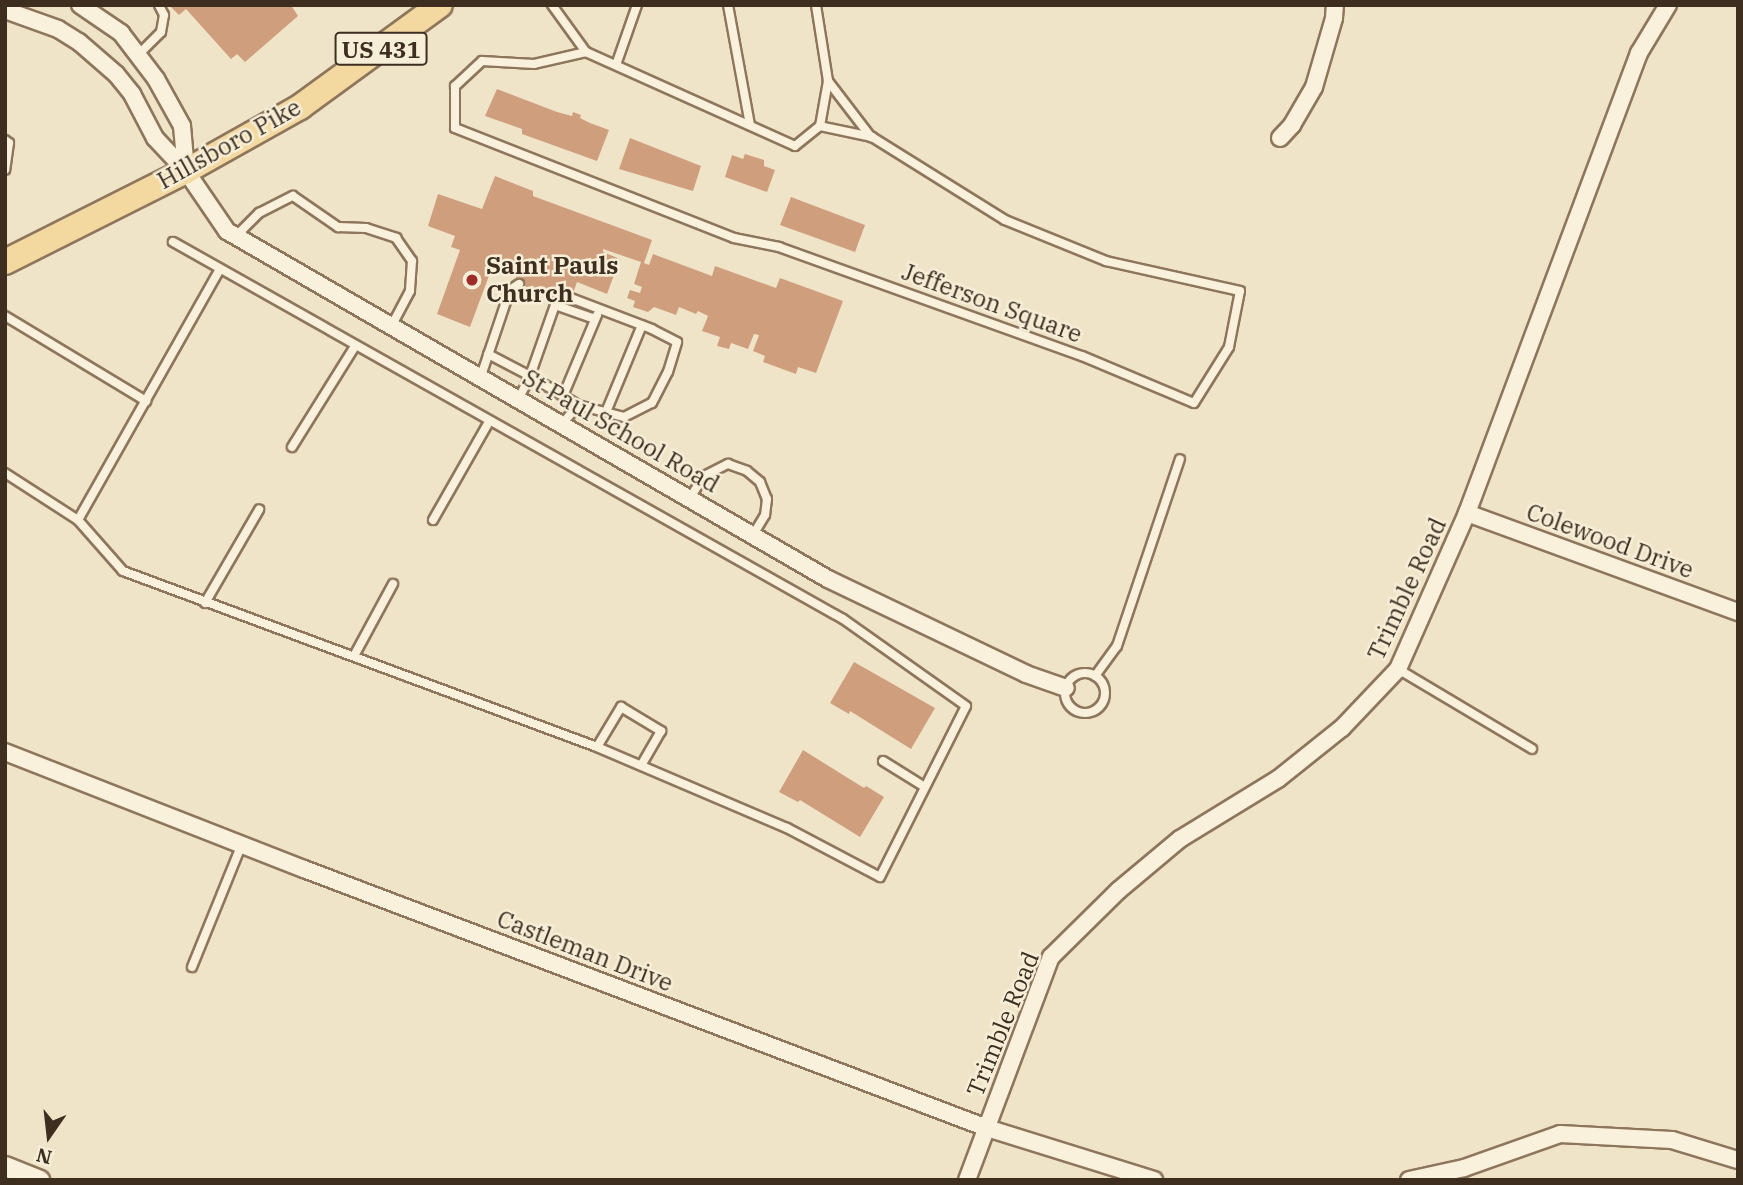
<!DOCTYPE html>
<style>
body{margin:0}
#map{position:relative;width:1743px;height:1185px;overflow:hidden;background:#f0e4c8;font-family:"IBM Plex Serif",serif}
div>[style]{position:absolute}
.building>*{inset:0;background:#cf9f7d}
.roads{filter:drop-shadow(2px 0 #8d765c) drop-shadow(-2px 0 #8d765c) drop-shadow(0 2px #8d765c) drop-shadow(0 -2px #8d765c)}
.service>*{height:8px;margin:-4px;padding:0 4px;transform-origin:4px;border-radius:4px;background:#faf1dc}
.service>.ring{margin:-4px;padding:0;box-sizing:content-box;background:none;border:8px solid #faf1dc;border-radius:50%}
.minor>*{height:16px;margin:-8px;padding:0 8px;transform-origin:8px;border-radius:8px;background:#faf1dc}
.tertiary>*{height:19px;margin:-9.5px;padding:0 9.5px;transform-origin:9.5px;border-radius:9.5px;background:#faf1dc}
.primary>*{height:24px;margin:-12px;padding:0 12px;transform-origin:12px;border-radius:12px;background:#f3d9a0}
.dots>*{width:19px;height:19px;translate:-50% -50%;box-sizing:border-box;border:4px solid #f7eed8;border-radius:50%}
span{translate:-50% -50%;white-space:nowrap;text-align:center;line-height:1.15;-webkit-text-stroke:5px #f7eed8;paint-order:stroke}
.shield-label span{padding:2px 5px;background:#f7eed8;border:2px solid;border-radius:5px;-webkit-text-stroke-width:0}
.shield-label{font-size:23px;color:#3d2e20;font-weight:700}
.street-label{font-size:24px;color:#3d2e20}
.poi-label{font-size:24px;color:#3d2e20;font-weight:700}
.left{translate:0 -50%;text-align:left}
.frame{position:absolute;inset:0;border:7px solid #3d2e20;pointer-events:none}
.north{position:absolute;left:14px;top:1101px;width:70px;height:70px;-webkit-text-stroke:5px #f7eed8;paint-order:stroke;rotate:194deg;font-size:19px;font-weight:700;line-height:28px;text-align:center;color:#3d2e20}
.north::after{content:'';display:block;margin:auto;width:24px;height:32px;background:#3d2e20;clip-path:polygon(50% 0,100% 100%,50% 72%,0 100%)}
</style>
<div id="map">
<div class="building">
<i style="clip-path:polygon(169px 5px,291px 5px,298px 16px,245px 62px,237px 54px,231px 59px,186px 9px,179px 15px)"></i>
<i style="clip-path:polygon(497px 89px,557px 112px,572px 116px,573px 112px,581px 115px,580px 118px,590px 123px,609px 130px,597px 161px,522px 134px,522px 129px,485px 116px)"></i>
<i style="clip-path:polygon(630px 138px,701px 166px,693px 191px,619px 169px)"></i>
<i style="clip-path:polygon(745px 154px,764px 160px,764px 166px,775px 170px,767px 192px,725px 177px,732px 155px,743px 159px)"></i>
<i style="clip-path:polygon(495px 176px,533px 191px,533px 196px,652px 240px,644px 263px,649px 265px,653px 254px,712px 276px,715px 266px,776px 288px,780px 278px,843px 301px,816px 373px,798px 367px,796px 374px,763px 362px,765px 356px,753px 351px,759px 335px,754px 334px,748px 349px,731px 343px,729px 349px,717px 346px,720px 337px,702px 331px,708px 316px,698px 311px,696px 314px,679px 307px,676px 315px,654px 307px,648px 312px,633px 307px,635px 301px,627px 298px,630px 290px,640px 293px,642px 287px,634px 284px,641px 262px,603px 249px,603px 252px,620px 259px,607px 294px,577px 282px,569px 305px,532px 291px,524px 295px,512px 268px,494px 262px,470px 327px,437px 314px,460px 250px,451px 247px,455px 236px,428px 226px,438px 194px,482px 209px)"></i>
<i style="clip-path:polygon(791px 197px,865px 225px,855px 252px,780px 225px)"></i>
<i style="clip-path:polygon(854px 662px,935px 708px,911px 749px,850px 711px,849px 714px,830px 703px)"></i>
<i style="clip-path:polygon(803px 750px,864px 788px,866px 786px,884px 797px,860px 837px,800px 800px,798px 802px,779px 792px)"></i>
</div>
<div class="roads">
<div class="service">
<i style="left:552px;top:5px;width:58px;rotate:54.1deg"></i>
<i style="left:586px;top:52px;width:229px;rotate:24.2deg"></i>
<i style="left:795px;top:146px;width:32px;rotate:-39deg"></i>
<i style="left:820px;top:126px;width:46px;rotate:-79.9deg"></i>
<i style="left:828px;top:81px;width:77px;rotate:-99deg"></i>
<i style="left:728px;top:5px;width:122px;rotate:79.6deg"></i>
<i style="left:586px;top:52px;width:53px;rotate:167deg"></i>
<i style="left:534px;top:64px;width:52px;rotate:-176.7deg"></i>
<i style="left:482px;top:61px;width:37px;rotate:137deg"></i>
<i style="left:455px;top:86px;width:42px;rotate:90deg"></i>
<i style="left:455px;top:128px;width:300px;rotate:21.5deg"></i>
<i style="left:734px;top:238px;width:46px;rotate:11.3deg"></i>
<i style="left:779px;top:247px;width:322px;rotate:19.8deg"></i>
<i style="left:1082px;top:356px;width:121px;rotate:22.8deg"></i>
<i style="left:1194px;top:403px;width:66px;rotate:-58deg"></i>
<i style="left:1229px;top:347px;width:57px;rotate:-78.9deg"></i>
<i style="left:1240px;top:291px;width:137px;rotate:-167.4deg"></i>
<i style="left:1106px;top:261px;width:109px;rotate:-157.9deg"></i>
<i style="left:1005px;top:220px;width:157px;rotate:-148deg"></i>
<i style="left:872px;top:137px;width:53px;rotate:-168.1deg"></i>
<i style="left:139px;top:54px;width:31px;rotate:-45deg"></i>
<i style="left:161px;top:32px;width:17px;rotate:-80deg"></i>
<i style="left:164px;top:15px;width:11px;rotate:-117deg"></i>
<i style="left:616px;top:65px;width:64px;rotate:-70.7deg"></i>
<i style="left:828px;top:81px;width:71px;rotate:52.5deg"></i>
<i style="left:5px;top:140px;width:5px;rotate:37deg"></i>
<i style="left:9px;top:143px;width:27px;rotate:98deg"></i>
<i style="left:236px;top:236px;width:33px;rotate:-45deg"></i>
<i style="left:259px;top:213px;width:38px;rotate:-27deg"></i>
<i style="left:293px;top:196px;width:55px;rotate:34.6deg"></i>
<i style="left:338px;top:227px;width:28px;rotate:2deg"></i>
<i style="left:366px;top:228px;width:32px;rotate:18deg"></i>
<i style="left:396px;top:238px;width:28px;rotate:55deg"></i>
<i style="left:412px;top:261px;width:30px;rotate:94deg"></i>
<i style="left:410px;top:291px;width:38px;rotate:118deg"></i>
<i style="left:5px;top:316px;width:165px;rotate:31.1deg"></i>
<i style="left:488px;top:354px;width:47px;rotate:27.6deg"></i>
<i style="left:530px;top:376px;width:75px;rotate:-70.6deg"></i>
<i style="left:555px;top:305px;width:42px;rotate:19.3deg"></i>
<i style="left:481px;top:376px;width:91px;rotate:-71.4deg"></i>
<i style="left:510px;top:290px;width:11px;rotate:-34deg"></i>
<i style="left:563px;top:396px;width:88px;rotate:-67.2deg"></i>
<i style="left:519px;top:398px;width:25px;rotate:-63deg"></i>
<i style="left:530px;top:376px;width:56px;rotate:31.1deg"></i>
<i style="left:606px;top:412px;width:94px;rotate:-67.5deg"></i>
<i style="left:563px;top:423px;width:23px;rotate:-50deg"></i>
<i style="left:578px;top:405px;width:48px;rotate:14.6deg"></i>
<i style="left:624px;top:417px;width:31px;rotate:-27deg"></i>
<i style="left:652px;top:403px;width:35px;rotate:-63deg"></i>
<i style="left:668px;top:372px;width:31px;rotate:-73deg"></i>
<i style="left:677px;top:342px;width:28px;rotate:-153deg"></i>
<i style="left:652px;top:329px;width:87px;rotate:-159.1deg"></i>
<i style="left:292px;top:447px;width:119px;rotate:-58deg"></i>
<i style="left:5px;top:473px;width:87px;rotate:32.8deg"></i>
<i style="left:78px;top:520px;width:68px;rotate:48.6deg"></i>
<i style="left:123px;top:571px;width:506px;rotate:20.37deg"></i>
<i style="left:597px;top:747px;width:207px;rotate:23.1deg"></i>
<i style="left:787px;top:828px;width:105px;rotate:27.8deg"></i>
<i style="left:880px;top:877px;width:191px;rotate:-63.3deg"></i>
<i style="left:966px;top:706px;width:151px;rotate:-144.7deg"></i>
<i style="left:843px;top:619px;width:769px;rotate:-150.63deg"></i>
<i style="left:690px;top:498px;width:26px;rotate:-58deg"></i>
<i style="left:704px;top:476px;width:27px;rotate:-27deg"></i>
<i style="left:728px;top:464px;width:20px;rotate:20deg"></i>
<i style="left:747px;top:471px;width:17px;rotate:40deg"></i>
<i style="left:760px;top:482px;width:18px;rotate:68deg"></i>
<i style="left:767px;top:499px;width:16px;rotate:97deg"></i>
<i style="left:765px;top:515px;width:23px;rotate:121deg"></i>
<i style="left:78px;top:520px;width:288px;rotate:-60.5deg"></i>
<i style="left:433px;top:520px;width:113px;rotate:-60.3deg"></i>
<i style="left:205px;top:603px;width:108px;rotate:-59.9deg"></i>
<i style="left:354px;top:656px;width:82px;rotate:-61.6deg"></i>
<i style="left:1398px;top:669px;width:156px;rotate:30.8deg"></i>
<i class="ring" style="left:1065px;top:673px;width:32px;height:32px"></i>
<i style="left:1095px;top:676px;width:37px;rotate:-54deg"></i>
<i style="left:1117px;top:646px;width:197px;rotate:-71.4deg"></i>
<i style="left:597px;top:747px;width:47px;rotate:-59deg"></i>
<i style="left:621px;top:707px;width:47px;rotate:31deg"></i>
<i style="left:661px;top:731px;width:39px;rotate:120deg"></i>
<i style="left:883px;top:761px;width:49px;rotate:31.8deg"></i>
<i style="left:192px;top:967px;width:133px;rotate:-67.9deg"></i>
</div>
<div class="minor">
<i style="left:80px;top:5px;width:50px;rotate:34.3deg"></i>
<i style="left:121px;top:33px;width:58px;rotate:52.7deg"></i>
<i style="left:156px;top:79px;width:54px;rotate:61deg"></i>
<i style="left:182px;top:126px;width:45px;rotate:84.9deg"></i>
<i style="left:5px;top:10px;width:56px;rotate:19.7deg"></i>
<i style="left:58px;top:29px;width:25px;rotate:32deg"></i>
<i style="left:79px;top:42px;width:49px;rotate:40.9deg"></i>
<i style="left:116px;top:74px;width:26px;rotate:51deg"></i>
<i style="left:132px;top:94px;width:50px;rotate:62.4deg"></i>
<i style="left:155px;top:138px;width:45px;rotate:46.8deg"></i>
<i style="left:186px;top:171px;width:73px;rotate:55.7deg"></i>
<i style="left:227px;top:231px;width:694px;rotate:30.07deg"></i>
<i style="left:828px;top:579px;width:220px;rotate:25.6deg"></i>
<i style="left:1026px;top:674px;width:42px;rotate:19.3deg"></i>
<i style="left:1280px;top:138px;width:18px;rotate:-47deg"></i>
<i style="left:1292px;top:125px;width:44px;rotate:-59.9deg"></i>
<i style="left:1314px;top:87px;width:72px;rotate:-73.8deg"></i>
<i style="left:1334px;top:18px;width:13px;rotate:-86deg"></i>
<i style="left:1467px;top:513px;width:289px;rotate:20.1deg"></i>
<i style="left:5px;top:752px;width:321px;rotate:21.4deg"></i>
<i style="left:304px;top:869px;width:730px;rotate:20.77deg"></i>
<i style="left:987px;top:1128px;width:175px;rotate:17.3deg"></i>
<i style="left:967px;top:1180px;width:238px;rotate:-69.4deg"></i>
<i style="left:1051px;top:957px;width:95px;rotate:-44.6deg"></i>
<i style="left:1119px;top:890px;width:80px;rotate:-39.9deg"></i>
<i style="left:1180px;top:839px;width:115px;rotate:-31.5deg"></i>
<i style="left:1278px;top:779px;width:82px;rotate:-38.6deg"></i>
<i style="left:1342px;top:728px;width:81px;rotate:-46.5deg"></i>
<i style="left:1398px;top:669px;width:171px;rotate:-66.1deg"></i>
<i style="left:1467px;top:513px;width:491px;rotate:-69.5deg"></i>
<i style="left:1639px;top:53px;width:56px;rotate:-58.9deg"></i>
<i style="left:1409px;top:1180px;width:56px;rotate:-12.3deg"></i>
<i style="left:1464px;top:1168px;width:102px;rotate:-19.5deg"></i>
<i style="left:1560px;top:1134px;width:112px;rotate:3.1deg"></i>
<i style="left:1672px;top:1140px;width:69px;rotate:16.9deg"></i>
</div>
<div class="tertiary">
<i style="left:5px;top:1166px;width:37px;rotate:22deg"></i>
</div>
<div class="primary">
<i style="left:5px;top:262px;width:203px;rotate:-26.7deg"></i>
<i style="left:186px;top:171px;width:131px;rotate:-29.3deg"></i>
<i style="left:300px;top:107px;width:173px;rotate:-36.1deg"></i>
</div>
</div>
<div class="dots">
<i style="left:472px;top:280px;background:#9e2a2b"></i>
</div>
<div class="shield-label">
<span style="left:381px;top:49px">US 431</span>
</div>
<div class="street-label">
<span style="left:229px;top:144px;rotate:-29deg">Hillsboro Pike</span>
<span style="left:992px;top:303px;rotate:20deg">Jefferson Square</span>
<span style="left:621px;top:431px;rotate:30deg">St Paul School Road</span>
<span style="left:1610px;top:541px;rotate:20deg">Colewood Drive</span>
<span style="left:1407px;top:589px;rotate:-65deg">Trimble Road</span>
<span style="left:585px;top:951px;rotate:21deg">Castleman Drive</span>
<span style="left:1003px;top:1024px;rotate:-68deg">Trimble Road</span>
</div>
<div class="poi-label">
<span class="left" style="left:486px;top:280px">Saint Pauls<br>Church</span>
</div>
<div class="frame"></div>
<div class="north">N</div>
</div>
